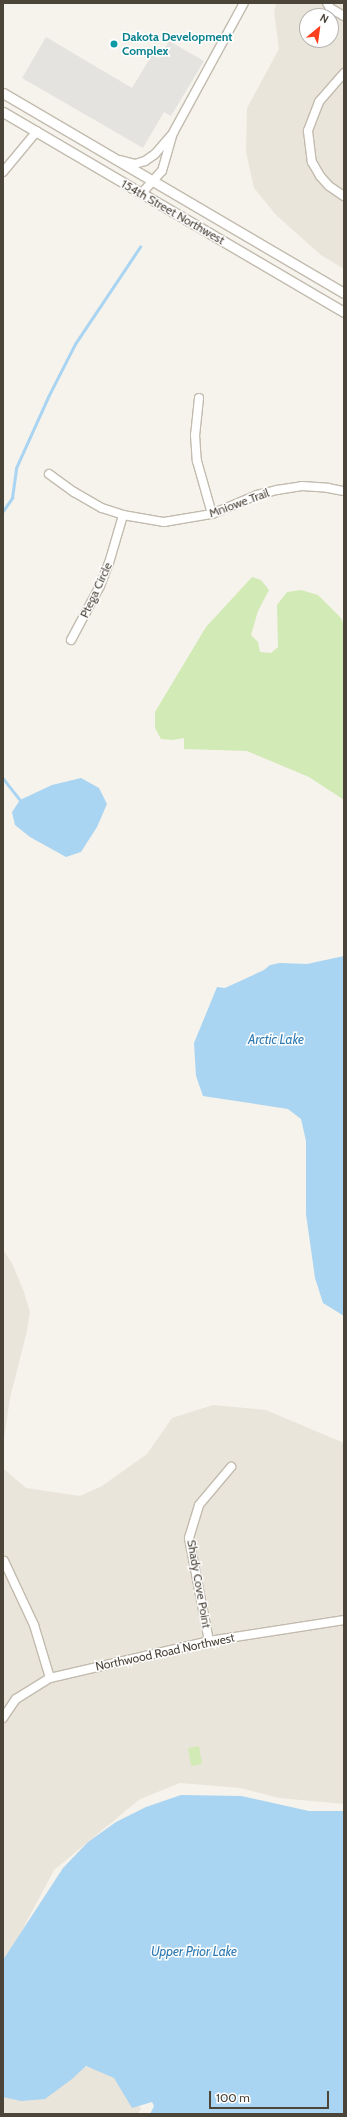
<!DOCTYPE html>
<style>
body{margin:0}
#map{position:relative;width:347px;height:2117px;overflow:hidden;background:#f6f3ec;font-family:Cabin,sans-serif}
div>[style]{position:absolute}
.residential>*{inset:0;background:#eae5da}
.green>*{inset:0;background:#d2eab5}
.parking>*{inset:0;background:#e5e3e0}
.water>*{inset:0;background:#a9d4f2}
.stream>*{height:2.5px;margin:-1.25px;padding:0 1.25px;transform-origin:1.25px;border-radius:1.25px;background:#a9d4f2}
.roads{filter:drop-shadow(1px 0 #c2bbae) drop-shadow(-1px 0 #c2bbae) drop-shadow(0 1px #c2bbae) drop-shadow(0 -1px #c2bbae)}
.minor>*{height:8px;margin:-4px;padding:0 4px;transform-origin:4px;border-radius:4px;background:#fff}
.tertiary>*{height:9px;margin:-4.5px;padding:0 4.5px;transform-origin:4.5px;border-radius:4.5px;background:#fff}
.dots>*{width:11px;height:11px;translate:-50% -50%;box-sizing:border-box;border:2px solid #fff;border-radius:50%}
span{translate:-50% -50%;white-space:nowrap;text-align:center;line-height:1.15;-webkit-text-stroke:3px #fff;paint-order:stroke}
.culture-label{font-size:12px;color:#0d838f;font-weight:700}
.left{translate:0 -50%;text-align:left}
.street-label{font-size:12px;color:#4b4439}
.water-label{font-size:13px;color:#2e7ab2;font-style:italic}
.frame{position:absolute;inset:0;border:4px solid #4b4439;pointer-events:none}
.north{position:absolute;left:299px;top:8px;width:40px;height:40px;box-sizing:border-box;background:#fff;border:1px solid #b7b4b0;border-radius:50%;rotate:29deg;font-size:11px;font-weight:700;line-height:16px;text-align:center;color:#4b4439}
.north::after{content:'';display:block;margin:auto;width:14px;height:18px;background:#fc3f1d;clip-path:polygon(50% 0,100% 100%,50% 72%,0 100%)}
.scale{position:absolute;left:209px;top:2091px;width:120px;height:18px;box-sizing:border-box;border:2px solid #4b4439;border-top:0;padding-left:5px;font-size:12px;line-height:14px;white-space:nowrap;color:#4b4439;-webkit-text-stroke:3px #fff;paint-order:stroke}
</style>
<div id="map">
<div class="residential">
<i style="clip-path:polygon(evenodd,276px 3px,344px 3px,344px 269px,321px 255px,276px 215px,254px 188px,246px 152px,247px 108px,279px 49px,274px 12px,276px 3px,307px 16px,331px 16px,331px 40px,307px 40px,307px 16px)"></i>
<i style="clip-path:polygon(3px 1250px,12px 1263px,24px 1292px,30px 1312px,27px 1331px,10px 1398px,3px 1446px)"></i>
<i style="clip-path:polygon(213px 1405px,266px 1410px,344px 1443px,344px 1804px,279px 1798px,240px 1788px,180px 1783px,140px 1799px,54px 1870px,3px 1966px,3px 1468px,26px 1488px,80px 1496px,102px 1486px,147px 1454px,172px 1418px)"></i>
<i style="clip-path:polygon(80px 2066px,102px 2069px,128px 2085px,141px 2109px,138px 2114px,3px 2114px,3px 2093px)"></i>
</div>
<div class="green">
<i style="clip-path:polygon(252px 577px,261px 580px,269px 590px,258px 611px,251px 635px,258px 642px,260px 652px,271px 653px,278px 647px,277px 605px,287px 592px,301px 590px,318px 595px,341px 618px,344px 625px,344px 800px,309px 777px,247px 751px,184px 749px,184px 738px,173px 740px,161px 739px,155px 728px,155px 712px,206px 627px)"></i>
<i style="clip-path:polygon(199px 1746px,202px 1764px,191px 1766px,188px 1748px)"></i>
</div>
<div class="parking">
<i style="clip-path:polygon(46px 37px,132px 88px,152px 55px,159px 58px,169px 41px,204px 61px,171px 116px,164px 112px,143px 148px,22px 78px)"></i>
</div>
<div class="water">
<i style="clip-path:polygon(81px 778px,99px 788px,107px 804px,97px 827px,81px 852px,66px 857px,30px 837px,15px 825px,12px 812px,20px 800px,52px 785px)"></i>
<i style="clip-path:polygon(344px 956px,344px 1316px,323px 1303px,315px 1278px,306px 1214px,306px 1141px,301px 1119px,288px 1109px,203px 1096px,196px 1076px,194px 1043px,217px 987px,225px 988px,264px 970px,270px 965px,280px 963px,307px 964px)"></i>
<i style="clip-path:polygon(181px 1795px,241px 1796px,309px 1811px,344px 1811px,344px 2114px,150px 2114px,154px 2106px,152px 2102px,132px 2108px,114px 2078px,86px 2066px,72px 2079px,45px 2099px,21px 2101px,3px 2097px,3px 1960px,63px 1868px,88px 1842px,116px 1822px,146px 1807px)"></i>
</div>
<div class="stream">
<i style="left:3px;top:511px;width:16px;rotate:-55deg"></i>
<i style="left:12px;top:498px;width:30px;rotate:-82deg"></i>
<i style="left:16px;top:468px;width:78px;rotate:-65.7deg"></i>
<i style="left:48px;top:397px;width:59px;rotate:-63deg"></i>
<i style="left:75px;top:344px;width:117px;rotate:-56.2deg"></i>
<i style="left:3px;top:778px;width:28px;rotate:52deg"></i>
</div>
<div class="roads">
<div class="minor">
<i style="left:327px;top:3px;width:6px;rotate:59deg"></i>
<i style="left:330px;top:8px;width:16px;rotate:30deg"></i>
<i style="left:344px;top:73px;width:38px;rotate:131deg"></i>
<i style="left:319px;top:102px;width:31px;rotate:111deg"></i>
<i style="left:308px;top:131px;width:31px;rotate:83deg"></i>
<i style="left:312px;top:162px;width:16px;rotate:60deg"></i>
<i style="left:320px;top:176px;width:13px;rotate:48deg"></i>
<i style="left:329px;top:186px;width:18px;rotate:34deg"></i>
<i style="left:120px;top:160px;width:16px;rotate:15deg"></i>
<i style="left:135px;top:164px;width:10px;rotate:-17deg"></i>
<i style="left:145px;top:161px;width:12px;rotate:-35deg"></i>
<i style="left:155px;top:154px;width:28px;rotate:-49deg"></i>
<i style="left:173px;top:133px;width:148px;rotate:-61.4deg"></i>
<i style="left:3px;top:172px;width:53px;rotate:-50.3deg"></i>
<i style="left:141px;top:194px;width:31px;rotate:-48deg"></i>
<i style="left:162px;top:171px;width:36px;rotate:-74deg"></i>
<i style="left:199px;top:398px;width:37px;rotate:96deg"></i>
<i style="left:195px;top:435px;width:26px;rotate:86deg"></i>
<i style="left:197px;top:461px;width:55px;rotate:74.2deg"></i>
<i style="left:49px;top:474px;width:31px;rotate:36deg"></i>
<i style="left:74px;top:492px;width:32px;rotate:30deg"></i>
<i style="left:102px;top:508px;width:22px;rotate:18deg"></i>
<i style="left:123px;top:515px;width:42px;rotate:9.7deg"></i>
<i style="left:164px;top:522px;width:49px;rotate:-9.5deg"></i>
<i style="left:212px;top:514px;width:49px;rotate:-22.9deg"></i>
<i style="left:257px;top:495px;width:21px;rotate:-14deg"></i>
<i style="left:277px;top:490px;width:25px;rotate:-9deg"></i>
<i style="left:302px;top:486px;width:26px;rotate:4deg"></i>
<i style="left:328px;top:488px;width:16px;rotate:11deg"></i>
<i style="left:71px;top:640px;width:61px;rotate:-61.8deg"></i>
<i style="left:100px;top:586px;width:25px;rotate:-69deg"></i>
<i style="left:109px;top:563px;width:50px;rotate:-73.7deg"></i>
<i style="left:4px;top:1561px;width:71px;rotate:64.9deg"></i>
<i style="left:34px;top:1625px;width:55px;rotate:73.2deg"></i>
<i style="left:209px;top:1641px;width:105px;rotate:-101deg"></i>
<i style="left:189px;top:1538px;width:34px;rotate:-73deg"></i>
<i style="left:199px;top:1505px;width:50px;rotate:-49.9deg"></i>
<i style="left:3px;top:1718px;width:23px;rotate:-56deg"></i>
<i style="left:16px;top:1699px;width:40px;rotate:-32deg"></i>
<i style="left:50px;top:1678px;width:163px;rotate:-13.1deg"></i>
<i style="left:209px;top:1641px;width:137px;rotate:-8.8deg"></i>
</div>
<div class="tertiary">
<i style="left:3px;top:93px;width:395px;rotate:30.4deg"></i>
<i style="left:3px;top:112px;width:395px;rotate:30.4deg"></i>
</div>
</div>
<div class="dots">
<i style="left:114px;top:44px;background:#0f9aa8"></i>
</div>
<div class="culture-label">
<span class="left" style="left:122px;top:44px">Dakota Development<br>Complex</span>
</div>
<div class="street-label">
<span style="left:173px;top:212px;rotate:30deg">154th Street Northwest</span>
<span style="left:239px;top:503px;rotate:-20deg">Mniowe Trail</span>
<span style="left:96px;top:590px;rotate:-65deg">Ptega Circle</span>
<span style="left:199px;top:1584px;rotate:80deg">Shady Cove Point</span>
<span style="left:165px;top:1652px;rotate:-12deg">Northwood Road Northwest</span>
</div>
<div class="water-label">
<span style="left:276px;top:1039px">Arctic Lake</span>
<span style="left:194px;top:1951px">Upper Prior Lake</span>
</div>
<div class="frame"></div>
<div class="north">N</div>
<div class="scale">100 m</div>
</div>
